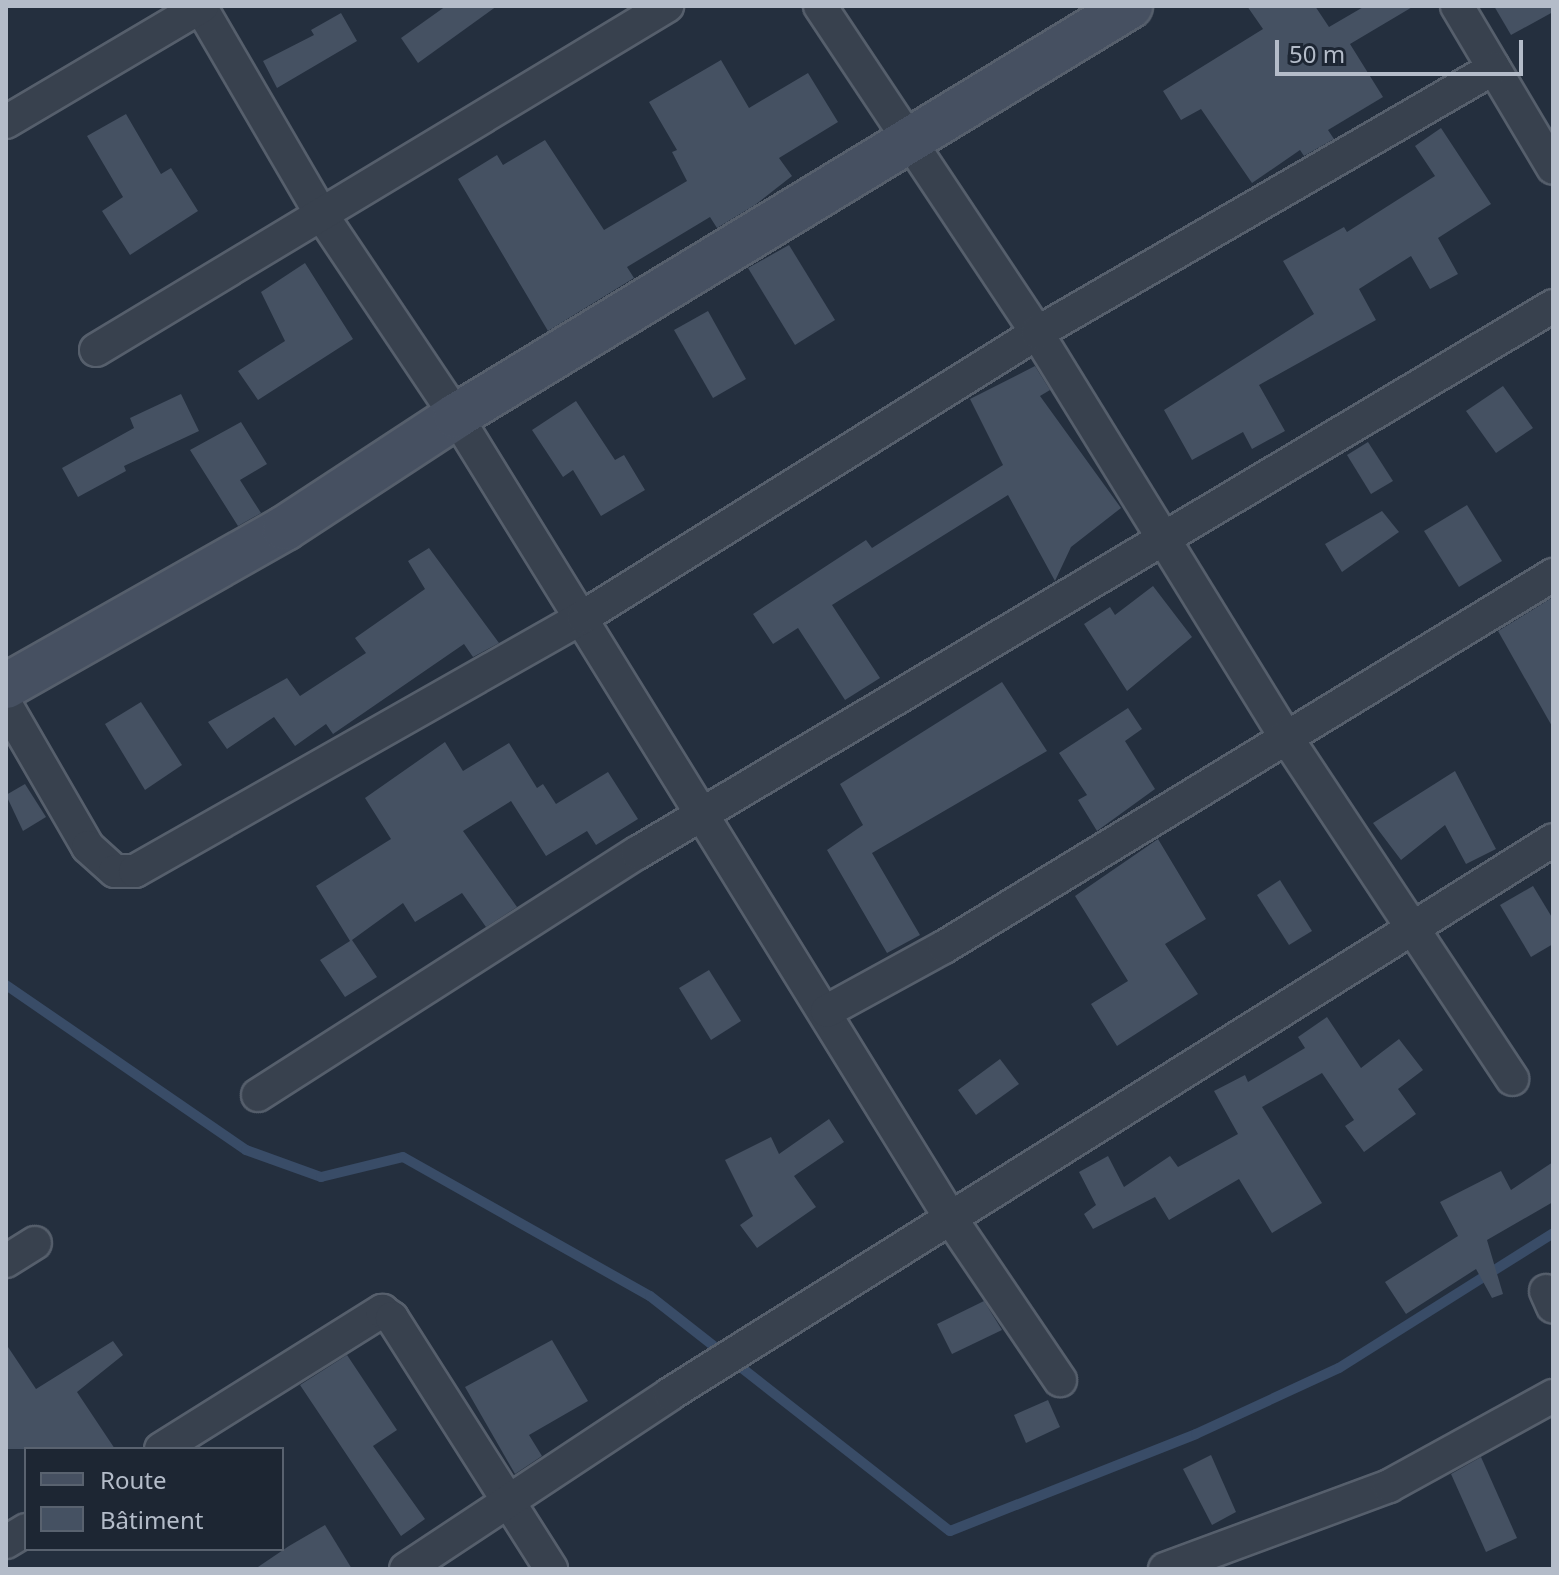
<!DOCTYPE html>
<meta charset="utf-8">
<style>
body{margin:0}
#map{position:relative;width:1559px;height:1575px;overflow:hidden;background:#242f3e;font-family:"Noto Sans",sans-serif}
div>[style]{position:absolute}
.stream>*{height:10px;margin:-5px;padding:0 5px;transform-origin:5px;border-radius:5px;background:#394c67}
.building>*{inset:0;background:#455162}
.roads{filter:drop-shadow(2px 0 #565f6c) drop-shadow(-2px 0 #565f6c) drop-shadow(0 2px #565f6c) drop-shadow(0 -2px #565f6c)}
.street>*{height:32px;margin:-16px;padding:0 16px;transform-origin:16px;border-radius:16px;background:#38414e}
.secondary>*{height:44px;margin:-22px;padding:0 22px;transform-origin:22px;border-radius:22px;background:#465061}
span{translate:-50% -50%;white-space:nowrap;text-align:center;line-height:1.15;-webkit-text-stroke:8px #1d2633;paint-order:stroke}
.frame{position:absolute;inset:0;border:8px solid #b4bcc9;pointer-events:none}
.legend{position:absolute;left:24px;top:1447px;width:260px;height:104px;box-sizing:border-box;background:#1d2633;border:2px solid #59626f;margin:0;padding:10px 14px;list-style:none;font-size:24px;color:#b4bcc9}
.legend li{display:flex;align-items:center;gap:16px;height:40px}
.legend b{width:40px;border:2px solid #59626f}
.scale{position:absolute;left:1275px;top:40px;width:248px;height:36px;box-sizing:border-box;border:4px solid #b4bcc9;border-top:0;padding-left:10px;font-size:24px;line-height:28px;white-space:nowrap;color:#b4bcc9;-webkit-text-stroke:6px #1d2633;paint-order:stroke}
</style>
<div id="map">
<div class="stream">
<i style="left:6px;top:985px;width:291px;rotate:34.5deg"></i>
<i style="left:246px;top:1150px;width:80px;rotate:19.8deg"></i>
<i style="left:321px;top:1177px;width:84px;rotate:-13.7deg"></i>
<i style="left:403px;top:1157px;width:283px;rotate:29.4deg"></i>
<i style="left:650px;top:1296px;width:381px;rotate:38.1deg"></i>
<i style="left:950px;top:1531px;width:264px;rotate:-21.5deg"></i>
<i style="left:1196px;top:1434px;width:157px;rotate:-24.8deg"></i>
<i style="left:1339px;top:1368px;width:253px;rotate:-32.2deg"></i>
</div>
<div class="building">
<i style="clip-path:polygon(446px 6px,497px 6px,418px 63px,401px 38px)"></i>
<i style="clip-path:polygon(1247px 6px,1315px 6px,1329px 27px,1365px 6px,1414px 6px,1350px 44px,1383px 97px,1328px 130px,1334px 139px,1304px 156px,1300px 150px,1252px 183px,1201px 109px,1181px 120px,1163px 91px,1263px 29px)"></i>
<i style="clip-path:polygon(1494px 6px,1553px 6px,1553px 12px,1511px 35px)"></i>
<i style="clip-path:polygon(341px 13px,357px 41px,277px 88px,263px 61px,314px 35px,311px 30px)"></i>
<i style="clip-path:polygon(721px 60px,749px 108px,808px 73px,838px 122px,779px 158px,792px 176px,755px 205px,717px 228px,710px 217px,627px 267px,634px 278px,548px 331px,458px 179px,497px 155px,503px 165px,545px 140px,604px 230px,687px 181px,672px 152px,677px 150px,649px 102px)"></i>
<i style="clip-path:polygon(126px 114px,161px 174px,171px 168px,198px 211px,130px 255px,102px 211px,123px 197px,87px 136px)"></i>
<i style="clip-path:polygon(1441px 128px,1491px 204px,1438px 238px,1458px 274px,1430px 289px,1411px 256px,1359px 289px,1376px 320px,1259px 385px,1285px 431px,1252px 449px,1243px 432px,1192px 460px,1164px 410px,1314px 314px,1283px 261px,1344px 227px,1347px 232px,1435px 176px,1415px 146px)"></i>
<i style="clip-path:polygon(789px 245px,835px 320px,795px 345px,748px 268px)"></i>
<i style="clip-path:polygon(305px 263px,353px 339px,258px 400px,238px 371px,285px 341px,261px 292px)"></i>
<i style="clip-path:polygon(708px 311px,746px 379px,713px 398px,674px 330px)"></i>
<i style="clip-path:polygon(1035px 366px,1050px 390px,1040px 396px,1121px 508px,1071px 547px,1055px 581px,1008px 495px,832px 605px,880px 678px,845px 700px,798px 628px,773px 644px,753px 614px,866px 540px,872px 548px,1003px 465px,970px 399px)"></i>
<i style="clip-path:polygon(1503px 386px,1533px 428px,1496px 453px,1466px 411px)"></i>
<i style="clip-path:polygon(181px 394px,199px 431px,124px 466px,126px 471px,78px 497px,62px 468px,134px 428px,130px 418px)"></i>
<i style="clip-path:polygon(576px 401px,615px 460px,624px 455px,645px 490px,601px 516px,573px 470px,563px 477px,532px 430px)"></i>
<i style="clip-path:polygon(241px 422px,267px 464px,240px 480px,261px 513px,238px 526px,190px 450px)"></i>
<i style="clip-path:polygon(1368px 442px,1393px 481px,1371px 494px,1347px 455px)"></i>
<i style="clip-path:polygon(1467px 505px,1502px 561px,1459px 587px,1424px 531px)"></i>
<i style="clip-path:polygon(1382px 511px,1399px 532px,1342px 572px,1325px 544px)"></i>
<i style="clip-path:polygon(429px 548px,499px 643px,473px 657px,464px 644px,333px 734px,326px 724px,295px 746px,274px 717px,227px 749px,208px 722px,287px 678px,300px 696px,366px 653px,355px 638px,425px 589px,408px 561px)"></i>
<i style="clip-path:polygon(1153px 586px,1192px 637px,1127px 691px,1084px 624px,1110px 607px,1115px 615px)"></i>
<i style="clip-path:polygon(1553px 597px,1553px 728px,1498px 631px)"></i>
<i style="clip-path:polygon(1002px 682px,1047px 751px,872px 853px,920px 935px,887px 953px,827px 850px,863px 825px,840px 784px)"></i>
<i style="clip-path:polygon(141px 702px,182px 765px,145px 790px,105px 724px)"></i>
<i style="clip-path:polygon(1128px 708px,1142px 729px,1125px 741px,1155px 789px,1097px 831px,1078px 800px,1087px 795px,1059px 753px)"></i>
<i style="clip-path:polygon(445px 742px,463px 771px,509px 743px,537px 788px,543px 784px,556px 804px,608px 772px,638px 819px,596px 845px,587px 831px,546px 856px,511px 801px,463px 831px,517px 907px,486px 927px,462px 893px,415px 922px,403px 903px,352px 940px,377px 977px,345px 997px,320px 960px,350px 941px,316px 886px,391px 839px,365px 798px)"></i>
<i style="clip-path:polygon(1455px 771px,1496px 849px,1466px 864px,1445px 825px,1401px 860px,1373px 823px)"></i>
<i style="clip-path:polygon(25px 784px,46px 817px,23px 831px,6px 795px)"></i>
<i style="clip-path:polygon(1158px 839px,1206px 919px,1165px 944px,1198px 994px,1117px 1046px,1091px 1004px,1128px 981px,1075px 896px)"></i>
<i style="clip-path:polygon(1280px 880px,1312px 931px,1289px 945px,1257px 895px)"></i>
<i style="clip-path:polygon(1533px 886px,1553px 919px,1553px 944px,1531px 957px,1500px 905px)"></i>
<i style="clip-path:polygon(709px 970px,741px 1021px,711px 1040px,679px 988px)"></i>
<i style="clip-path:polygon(1327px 1017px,1361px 1068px,1399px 1039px,1423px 1070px,1398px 1089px,1416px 1114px,1364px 1152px,1345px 1126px,1354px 1120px,1322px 1073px,1262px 1107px,1322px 1203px,1272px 1233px,1239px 1179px,1169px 1220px,1155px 1197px,1093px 1229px,1084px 1214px,1096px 1205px,1079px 1172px,1108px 1156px,1124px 1187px,1170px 1156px,1178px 1167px,1238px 1134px,1214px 1091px,1245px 1075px,1248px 1082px,1305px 1048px,1298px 1037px)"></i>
<i style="clip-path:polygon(1000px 1059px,1019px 1084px,976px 1115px,958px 1090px)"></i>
<i style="clip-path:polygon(829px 1119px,844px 1142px,794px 1176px,816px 1207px,757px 1248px,740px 1225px,753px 1216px,725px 1160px,771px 1137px,779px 1154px)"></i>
<i style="clip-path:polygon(1553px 1162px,1553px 1202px,1487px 1240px,1503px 1294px,1492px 1298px,1476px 1269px,1406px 1314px,1385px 1282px,1458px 1236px,1440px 1202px,1501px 1171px,1511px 1190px)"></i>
<i style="clip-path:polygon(984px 1301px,1002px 1330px,952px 1354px,937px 1324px)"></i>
<i style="clip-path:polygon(552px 1340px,588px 1401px,529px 1435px,542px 1456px,515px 1474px,465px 1387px)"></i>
<i style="clip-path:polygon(113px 1341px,123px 1355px,77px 1392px,115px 1449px,6px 1449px,6px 1344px,36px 1389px)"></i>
<i style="clip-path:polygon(347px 1355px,397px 1430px,373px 1446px,425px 1519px,401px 1536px,300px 1385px)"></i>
<i style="clip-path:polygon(1048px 1400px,1060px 1427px,1026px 1443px,1014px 1415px)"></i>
<i style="clip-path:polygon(1211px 1455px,1236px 1512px,1212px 1525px,1183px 1469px)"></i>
<i style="clip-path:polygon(1481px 1457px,1517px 1538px,1486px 1552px,1451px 1474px)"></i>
<i style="clip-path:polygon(325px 1525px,352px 1569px,255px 1569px,289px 1546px)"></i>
</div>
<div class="roads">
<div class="street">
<i style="left:200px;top:6px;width:244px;rotate:59.8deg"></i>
<i style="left:323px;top:217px;width:239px;rotate:56.2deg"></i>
<i style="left:456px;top:416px;width:947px;rotate:58.34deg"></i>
<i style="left:953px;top:1222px;width:191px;rotate:55.9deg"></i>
<i style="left:820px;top:6px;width:392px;rotate:56.4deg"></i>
<i style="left:1037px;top:333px;width:475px;rotate:58.4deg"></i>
<i style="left:1286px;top:737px;width:410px;rotate:56.5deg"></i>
<i style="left:1457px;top:6px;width:188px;rotate:59.3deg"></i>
<i style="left:6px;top:122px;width:228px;rotate:-30.6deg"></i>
<i style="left:96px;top:350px;width:667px;rotate:-31.07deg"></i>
<i style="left:6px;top:705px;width:164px;rotate:60deg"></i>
<i style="left:88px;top:847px;width:36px;rotate:42deg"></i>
<i style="left:115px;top:871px;width:20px"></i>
<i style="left:135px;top:871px;width:515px;rotate:-29.55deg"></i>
<i style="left:583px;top:617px;width:536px;rotate:-32.03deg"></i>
<i style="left:1037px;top:333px;width:528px;rotate:-30.11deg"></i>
<i style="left:827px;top:1011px;width:133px;rotate:-28.7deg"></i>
<i style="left:944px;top:947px;width:714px;rotate:-31.42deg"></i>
<i style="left:258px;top:1095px;width:450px;rotate:-32.6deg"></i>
<i style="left:637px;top:853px;width:1067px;rotate:-30.84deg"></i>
<i style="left:6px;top:1261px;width:34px;rotate:-32deg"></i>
<i style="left:1546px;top:1291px;width:17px;rotate:66deg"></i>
<i style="left:161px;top:1449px;width:261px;rotate:-32deg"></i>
<i style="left:382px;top:1311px;width:12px;rotate:35deg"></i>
<i style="left:392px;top:1318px;width:297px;rotate:57.6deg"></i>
<i style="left:6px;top:1542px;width:23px;rotate:-31deg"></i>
<i style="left:406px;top:1569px;width:317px;rotate:-33.5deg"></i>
<i style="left:670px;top:1394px;width:1042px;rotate:-32.1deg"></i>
<i style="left:1165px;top:1569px;width:239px;rotate:-20.3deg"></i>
<i style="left:1389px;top:1486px;width:187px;rotate:-28.8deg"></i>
</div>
<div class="secondary">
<i style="left:6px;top:686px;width:321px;rotate:-29.5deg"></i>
<i style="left:285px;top:528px;width:204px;rotate:-33.2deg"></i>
<i style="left:456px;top:416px;width:789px;rotate:-31.31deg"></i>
</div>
</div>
<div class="frame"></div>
<ul class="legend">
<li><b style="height:10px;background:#465061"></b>Route</li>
<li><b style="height:22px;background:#455162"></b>Bâtiment</li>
</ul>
<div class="scale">50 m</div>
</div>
